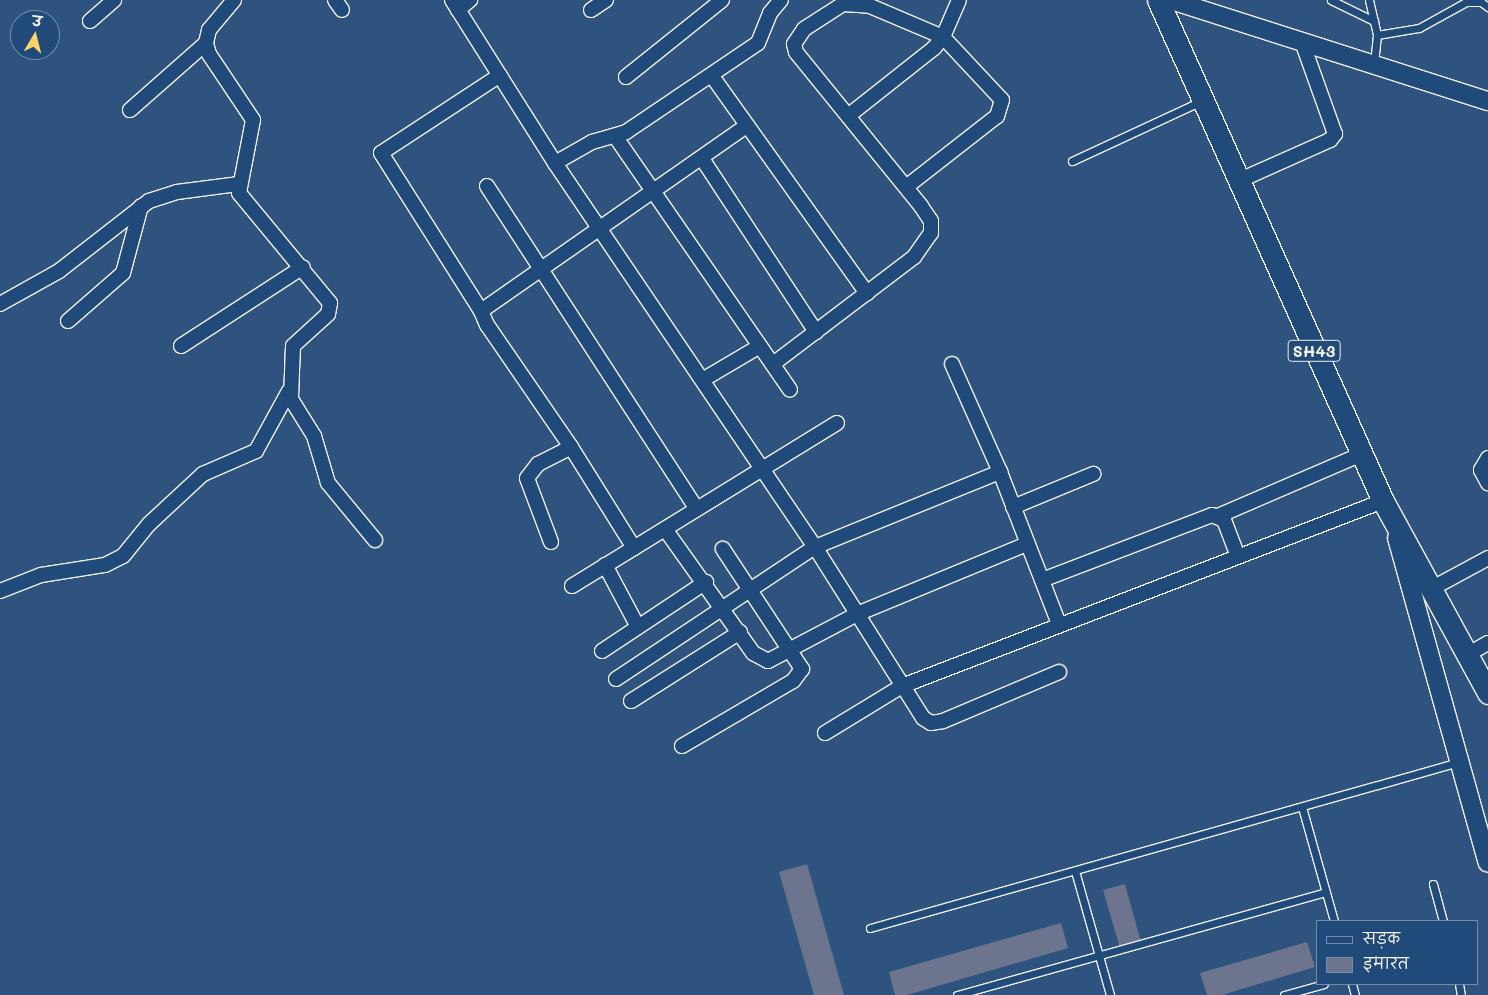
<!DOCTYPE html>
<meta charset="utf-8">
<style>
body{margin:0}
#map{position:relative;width:1488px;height:995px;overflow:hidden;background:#2e537e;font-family:Mali,"Playpen Sans Deva",sans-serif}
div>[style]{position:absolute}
.building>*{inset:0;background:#6c758d}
.roads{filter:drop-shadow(1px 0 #f4f1e8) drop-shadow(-1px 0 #f4f1e8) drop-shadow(0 1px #f4f1e8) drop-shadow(0 -1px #f4f1e8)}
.service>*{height:7px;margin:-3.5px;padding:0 3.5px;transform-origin:3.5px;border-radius:3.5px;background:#1f4a7a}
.minor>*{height:14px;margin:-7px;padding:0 7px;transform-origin:7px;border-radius:7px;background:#1f4a7a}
.tertiary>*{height:18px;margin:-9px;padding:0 9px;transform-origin:9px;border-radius:9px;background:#1f4a7a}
.primary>*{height:21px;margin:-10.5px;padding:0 10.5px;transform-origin:10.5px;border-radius:10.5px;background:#1f4a7a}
span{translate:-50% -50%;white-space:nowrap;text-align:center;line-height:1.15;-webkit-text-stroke:4px #1f4a7a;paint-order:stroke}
.shield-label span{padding:1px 4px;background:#1f4a7a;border:1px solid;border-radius:4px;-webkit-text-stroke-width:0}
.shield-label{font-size:16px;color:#f4f1e8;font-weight:700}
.legend{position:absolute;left:1316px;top:920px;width:162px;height:65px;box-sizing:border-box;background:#1f4a7a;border:1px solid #748da6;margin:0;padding:6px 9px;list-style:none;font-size:15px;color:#f4f1e8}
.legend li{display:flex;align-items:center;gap:10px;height:25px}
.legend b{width:25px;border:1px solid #748da6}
.north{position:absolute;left:10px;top:10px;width:50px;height:50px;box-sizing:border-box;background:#1f4a7a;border:1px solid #748da6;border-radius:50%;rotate:8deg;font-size:14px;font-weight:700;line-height:20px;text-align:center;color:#f4f1e8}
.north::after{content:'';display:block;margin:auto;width:18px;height:22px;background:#ffd166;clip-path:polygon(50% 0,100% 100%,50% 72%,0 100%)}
</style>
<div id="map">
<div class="building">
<i style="clip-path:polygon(807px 864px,844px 995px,814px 995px,779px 872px)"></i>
<i style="clip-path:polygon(1125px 884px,1141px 942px,1120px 948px,1103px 890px)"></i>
<i style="clip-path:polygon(1061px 923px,1068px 948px,907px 995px,895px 995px,889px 972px)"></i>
<i style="clip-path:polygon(1307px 942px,1315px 967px,1222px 995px,1207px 995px,1200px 973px)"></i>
</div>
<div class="roads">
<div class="service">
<i style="left:1331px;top:0;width:48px;rotate:26deg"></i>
<i style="left:1369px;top:0;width:36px;rotate:77deg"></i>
<i style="left:1377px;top:35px;width:29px;rotate:96deg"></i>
<i style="left:1377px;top:35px;width:43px;rotate:-9.5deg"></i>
<i style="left:1419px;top:28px;width:54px;rotate:-29deg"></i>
<i style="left:1466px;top:2px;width:15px"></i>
<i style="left:1481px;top:2px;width:9px;rotate:36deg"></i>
<i style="left:1072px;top:161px;width:142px;rotate:-24.9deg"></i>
<i style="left:1302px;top:807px;width:118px;rotate:74.3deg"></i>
<i style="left:1075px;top:871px;width:129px;rotate:74.2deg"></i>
<i style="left:1433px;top:884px;width:38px;rotate:75deg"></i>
<i style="left:870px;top:928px;width:612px;rotate:-15.74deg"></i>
<i style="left:1352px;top:984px;width:11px;rotate:75deg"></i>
<i style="left:1459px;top:984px;width:11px;rotate:80deg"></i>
<i style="left:957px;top:995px;width:383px;rotate:-15.6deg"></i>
<i style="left:1284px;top:995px;width:41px;rotate:-15.4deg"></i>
</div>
<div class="minor">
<i style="left:234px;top:0;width:39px;rotate:130deg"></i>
<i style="left:209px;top:30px;width:13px;rotate:103deg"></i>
<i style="left:206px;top:43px;width:11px;rotate:75deg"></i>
<i style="left:209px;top:54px;width:79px;rotate:56.3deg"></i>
<i style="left:253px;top:120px;width:74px;rotate:100.9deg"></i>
<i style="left:239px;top:193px;width:143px;rotate:50.4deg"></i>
<i style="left:330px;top:303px;width:11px;rotate:100deg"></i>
<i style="left:328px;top:314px;width:47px;rotate:137.6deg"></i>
<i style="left:293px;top:346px;width:53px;rotate:92.2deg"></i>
<i style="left:291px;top:399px;width:44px;rotate:58.1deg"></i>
<i style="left:314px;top:436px;width:49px;rotate:73.4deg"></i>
<i style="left:328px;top:483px;width:74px;rotate:50.5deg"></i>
<i style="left:335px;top:0;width:12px;rotate:55deg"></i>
<i style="left:452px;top:0;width:193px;rotate:57.7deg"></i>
<i style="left:555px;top:163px;width:464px;rotate:55.9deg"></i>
<i style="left:815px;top:547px;width:202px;rotate:57.7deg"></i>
<i style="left:923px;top:718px;width:9px;rotate:32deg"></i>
<i style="left:931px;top:723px;width:12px;rotate:-9deg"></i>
<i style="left:943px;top:721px;width:126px;rotate:-22.9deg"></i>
<i style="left:458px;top:10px;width:16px;rotate:-40deg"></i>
<i style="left:591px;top:10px;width:18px;rotate:-34deg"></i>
<i style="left:90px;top:21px;width:32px;rotate:-41deg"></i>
<i style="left:712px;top:76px;width:267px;rotate:54.5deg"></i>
<i style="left:626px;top:77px;width:123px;rotate:-38.7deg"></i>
<i style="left:130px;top:110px;width:101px;rotate:-41.4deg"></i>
<i style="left:848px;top:116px;width:110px;rotate:-38.3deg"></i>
<i style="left:934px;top:48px;width:14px;rotate:-51deg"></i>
<i style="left:943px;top:37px;width:40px;rotate:-66.6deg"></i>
<i style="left:615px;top:136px;width:308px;rotate:55.4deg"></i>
<i style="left:703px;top:160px;width:206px;rotate:56.7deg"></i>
<i style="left:555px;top:163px;width:43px;rotate:-29.6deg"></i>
<i style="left:592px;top:142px;width:35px;rotate:-16deg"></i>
<i style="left:626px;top:132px;width:159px;rotate:-34deg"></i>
<i style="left:758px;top:43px;width:32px;rotate:-68deg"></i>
<i style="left:770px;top:13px;width:17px;rotate:-50deg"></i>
<i style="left:1238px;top:181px;width:101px;rotate:-24deg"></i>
<i style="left:1330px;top:140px;width:8px;rotate:-50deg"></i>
<i style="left:1335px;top:134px;width:98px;rotate:-109.7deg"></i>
<i style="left:487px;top:186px;width:385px;rotate:57deg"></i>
<i style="left:0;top:304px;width:68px;rotate:-29.2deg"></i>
<i style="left:59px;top:271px;width:114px;rotate:-37.9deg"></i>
<i style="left:149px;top:201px;width:29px;rotate:-18deg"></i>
<i style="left:177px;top:192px;width:63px;rotate:-7.4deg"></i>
<i style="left:481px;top:311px;width:187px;rotate:-122.3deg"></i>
<i style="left:381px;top:153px;width:142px;rotate:-33.2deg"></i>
<i style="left:68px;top:321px;width:73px;rotate:-41.1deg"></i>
<i style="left:123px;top:273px;width:69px;rotate:-75deg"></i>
<i style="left:181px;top:346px;width:145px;rotate:-32.9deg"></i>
<i style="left:773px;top:364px;width:177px;rotate:-37.2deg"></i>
<i style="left:914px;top:257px;width:29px;rotate:-55deg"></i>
<i style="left:931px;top:233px;width:12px;rotate:-90deg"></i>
<i style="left:931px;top:221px;width:18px;rotate:-124deg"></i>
<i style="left:921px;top:206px;width:198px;rotate:-129.1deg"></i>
<i style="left:796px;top:52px;width:8px;rotate:-104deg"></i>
<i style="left:794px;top:44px;width:18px;rotate:-56deg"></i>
<i style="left:804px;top:29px;width:46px;rotate:-32.7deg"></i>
<i style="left:843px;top:4px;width:27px;rotate:4deg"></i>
<i style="left:870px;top:6px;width:79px;rotate:23deg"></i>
<i style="left:943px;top:37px;width:86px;rotate:46.9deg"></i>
<i style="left:1002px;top:100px;width:17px;rotate:107deg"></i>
<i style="left:997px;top:116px;width:115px;rotate:142deg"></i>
<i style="left:952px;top:364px;width:118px;rotate:66deg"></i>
<i style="left:1000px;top:472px;width:163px;rotate:68.8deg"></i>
<i style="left:704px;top:379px;width:65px;rotate:-30.5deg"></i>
<i style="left:1488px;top:458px;width:14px;rotate:120deg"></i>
<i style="left:1481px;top:470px;width:15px;rotate:62deg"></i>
<i style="left:1013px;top:507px;width:87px;rotate:-22.4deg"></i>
<i style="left:1218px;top:516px;width:157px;rotate:-23.3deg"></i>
<i style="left:665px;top:529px;width:152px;rotate:54.6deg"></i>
<i style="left:753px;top:653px;width:17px;rotate:28deg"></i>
<i style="left:768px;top:661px;width:101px;rotate:-27.8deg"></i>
<i style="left:857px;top:614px;width:184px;rotate:-22.4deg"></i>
<i style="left:551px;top:542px;width:68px;rotate:-110.6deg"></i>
<i style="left:527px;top:478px;width:18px;rotate:-52deg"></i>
<i style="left:538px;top:464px;width:37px;rotate:-27deg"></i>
<i style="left:634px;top:548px;width:119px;rotate:-122deg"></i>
<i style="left:571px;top:447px;width:148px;rotate:-124.5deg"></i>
<i style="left:487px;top:325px;width:15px;rotate:-113deg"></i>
<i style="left:481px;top:311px;width:323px;rotate:-34.9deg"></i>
<i style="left:605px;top:565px;width:70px;rotate:62deg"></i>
<i style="left:1042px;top:580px;width:182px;rotate:-20.9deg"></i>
<i style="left:1212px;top:515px;width:13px;rotate:23deg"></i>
<i style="left:1224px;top:520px;width:39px;rotate:69deg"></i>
<i style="left:572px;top:586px;width:311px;rotate:-31.6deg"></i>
<i style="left:1429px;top:590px;width:67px;rotate:-28.5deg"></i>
<i style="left:0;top:591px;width:44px;rotate:-21.3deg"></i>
<i style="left:41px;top:575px;width:65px;rotate:-8.9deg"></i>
<i style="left:105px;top:565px;width:20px;rotate:-27deg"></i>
<i style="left:123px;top:556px;width:41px;rotate:-50.9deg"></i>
<i style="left:149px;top:524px;width:74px;rotate:-42.8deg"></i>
<i style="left:203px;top:474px;width:58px;rotate:-23.5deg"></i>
<i style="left:256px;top:451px;width:68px;rotate:-61.2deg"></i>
<i style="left:602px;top:651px;width:125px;rotate:-33.6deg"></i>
<i style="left:1467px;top:655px;width:24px;rotate:-30deg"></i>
<i style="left:616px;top:679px;width:239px;rotate:-33.6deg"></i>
<i style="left:815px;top:547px;width:200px;rotate:-22.1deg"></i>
<i style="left:631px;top:701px;width:129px;rotate:-32.3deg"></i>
<i style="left:825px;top:733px;width:90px;rotate:-31.4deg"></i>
<i style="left:902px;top:686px;width:515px;rotate:-21.04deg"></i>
<i style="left:682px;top:746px;width:129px;rotate:-30.4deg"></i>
<i style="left:793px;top:681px;width:15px;rotate:-53deg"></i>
<i style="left:802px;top:669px;width:144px;rotate:-123.4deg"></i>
</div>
<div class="tertiary">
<i style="left:1171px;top:0;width:333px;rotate:17.7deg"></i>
<i style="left:1397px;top:538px;width:337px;rotate:74.4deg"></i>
</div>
<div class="primary">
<i style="left:1158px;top:0;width:549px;rotate:65.82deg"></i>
<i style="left:1383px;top:501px;width:219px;rotate:61.3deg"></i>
</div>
</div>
<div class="shield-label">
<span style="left:1314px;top:351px">SH43</span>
</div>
<ul class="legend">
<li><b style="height:6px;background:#1f4a7a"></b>सड़क</li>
<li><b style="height:14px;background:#6c758d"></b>इमारत</li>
</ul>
<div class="north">उ</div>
</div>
